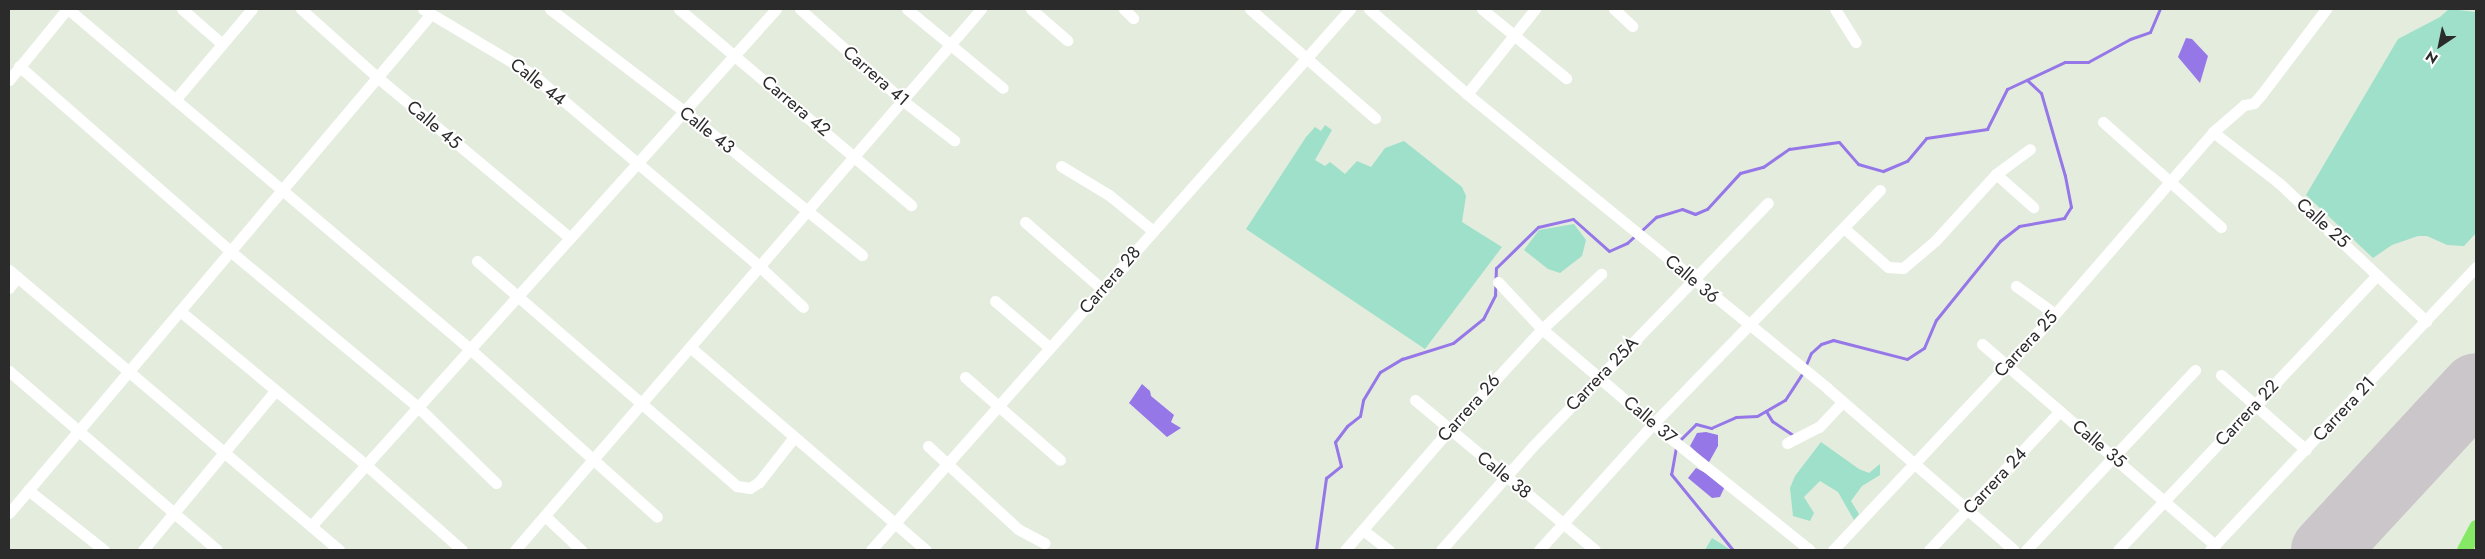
<!DOCTYPE html>
<style>
body{margin:0}
#map{position:relative;width:2485px;height:559px;overflow:hidden;background:#e4ecde;font-family:Jost,sans-serif}
div>[style]{position:absolute}
.green>*{inset:0;background:#9ee0c9}
.water>*{inset:0;background:#9577e8}
.stream>*{height:3px;margin:-1.5px;padding:0 1.5px;transform-origin:1.5px;border-radius:1.5px;background:#9577e8}
.runway>*{height:68px;margin:-34px;padding:0 34px;transform-origin:34px;border-radius:34px;background:#cbc6c9}
.minor>*{height:11px;margin:-5.5px;padding:0 5.5px;transform-origin:5.5px;border-radius:5.5px;background:#fff}
.major>*{height:15px;margin:-7.5px;padding:0 7.5px;transform-origin:7.5px;border-radius:7.5px;background:#85e966}
span{translate:-50% -50%;white-space:nowrap;text-align:center;line-height:1.15;-webkit-text-stroke:4px #fff;paint-order:stroke}
.street-label{font-size:18px;color:#2b2b2b}
.frame{position:absolute;inset:0;border:10px solid #2b2b2b;pointer-events:none}
.north{position:absolute;left:2415px;top:20px;width:50px;height:50px;-webkit-text-stroke:4px #fff;paint-order:stroke;rotate:214deg;font-size:14px;font-weight:700;line-height:20px;text-align:center;color:#2b2b2b}
.north::after{content:'';display:block;margin:auto;width:18px;height:22px;background:#2b2b2b;clip-path:polygon(50% 0,100% 100%,50% 72%,0 100%)}
</style>
<div id="map">
<div class="green">
<i style="clip-path:polygon(2449px 9px,2476px 12px,2476px 233px,2464px 246px,2447px 245px,2427px 236px,2418px 236px,2392px 245px,2373px 258px,2306px 195px,2398px 39px,2440px 17px)"></i>
<i style="clip-path:polygon(1325px 125px,1332px 130px,1315px 160px,1325px 166px,1330px 162px,1345px 174px,1357px 161px,1371px 167px,1385px 148px,1404px 141px,1462px 187px,1466px 196px,1462px 222px,1502px 247px,1425px 349px,1246px 229px,1306px 137px,1315px 127px,1321px 131px)"></i>
<i style="clip-path:polygon(1574px 224px,1586px 240px,1582px 256px,1560px 273px,1548px 269px,1524px 250px,1539px 230px)"></i>
<i style="clip-path:polygon(1821px 442px,1859px 469px,1869px 473px,1880px 464px,1880px 475px,1862px 486px,1851px 501px,1859px 514px,1854px 520px,1838px 492px,1820px 481px,1804px 497px,1814px 513px,1810px 521px,1793px 516px,1790px 488px,1795px 476px)"></i>
<i style="clip-path:polygon(1712px 538px,1731px 550px,1705px 550px)"></i>
</div>
<div class="water">
<i style="clip-path:polygon(2186px 38px,2192px 39px,2208px 56px,2200px 83px,2178px 57px)"></i>
<i style="clip-path:polygon(1142px 384px,1150px 391px,1151px 396px,1174px 415px,1171px 422px,1181px 428px,1167px 437px,1129px 403px)"></i>
<i style="clip-path:polygon(1706px 432px,1718px 435px,1718px 446px,1708px 464px,1690px 446px,1697px 433px)"></i>
<i style="clip-path:polygon(1696px 468px,1726px 484px,1720px 497px,1712px 498px,1688px 478px)"></i>
</div>
<div class="stream">
<i style="left:1641px;top:231px;width:21px;rotate:-43deg"></i>
<i style="left:1656px;top:217px;width:27px;rotate:-17deg"></i>
<i style="left:1682px;top:209px;width:14px;rotate:21deg"></i>
<i style="left:1695px;top:214px;width:13px;rotate:-23deg"></i>
<i style="left:1707px;top:209px;width:49px;rotate:-47.5deg"></i>
<i style="left:1740px;top:173px;width:24px;rotate:-15deg"></i>
<i style="left:1763px;top:167px;width:32px;rotate:-35deg"></i>
<i style="left:1789px;top:149px;width:50px;rotate:-8deg"></i>
<i style="left:1839px;top:142px;width:29px;rotate:49deg"></i>
<i style="left:1858px;top:164px;width:26px;rotate:16deg"></i>
<i style="left:1883px;top:171px;width:26px;rotate:-23deg"></i>
<i style="left:1907px;top:161px;width:30px;rotate:-50deg"></i>
<i style="left:1926px;top:138px;width:62px;rotate:-8.4deg"></i>
<i style="left:1987px;top:129px;width:45px;rotate:-63.4deg"></i>
<i style="left:2007px;top:89px;width:64px;rotate:-25deg"></i>
<i style="left:2065px;top:62px;width:23px"></i>
<i style="left:2088px;top:62px;width:48px;rotate:-28.7deg"></i>
<i style="left:2130px;top:39px;width:21px;rotate:-19deg"></i>
<i style="left:2150px;top:32px;width:25px;rotate:-67deg"></i>
<i style="left:1805px;top:367px;width:15px;rotate:-67deg"></i>
<i style="left:1811px;top:353px;width:13px;rotate:-42deg"></i>
<i style="left:1821px;top:344px;width:13px;rotate:-18deg"></i>
<i style="left:1833px;top:340px;width:76px;rotate:14.4deg"></i>
<i style="left:1907px;top:359px;width:20px;rotate:-33deg"></i>
<i style="left:1924px;top:348px;width:30px;rotate:-67deg"></i>
<i style="left:1936px;top:320px;width:102px;rotate:-51deg"></i>
<i style="left:2000px;top:241px;width:24px;rotate:-38deg"></i>
<i style="left:2019px;top:226px;width:46px;rotate:-10.1deg"></i>
<i style="left:2064px;top:218px;width:13px;rotate:-58deg"></i>
<i style="left:2071px;top:207px;width:32px;rotate:-101deg"></i>
<i style="left:2065px;top:176px;width:86px;rotate:-106.1deg"></i>
<i style="left:2041px;top:93px;width:19px;rotate:-137deg"></i>
<i style="left:1766px;top:411px;width:12px;rotate:59deg"></i>
<i style="left:1772px;top:421px;width:27px;rotate:34deg"></i>
<i style="left:1679px;top:441px;width:24px;rotate:-45deg"></i>
<i style="left:1696px;top:424px;width:16px;rotate:15deg"></i>
<i style="left:1711px;top:428px;width:27px;rotate:-24deg"></i>
<i style="left:1736px;top:417px;width:21px;rotate:-3deg"></i>
<i style="left:1757px;top:416px;width:32px;rotate:-30deg"></i>
<i style="left:1785px;top:400px;width:33px;rotate:-57deg"></i>
<i style="left:1676px;top:447px;width:27px;rotate:100deg"></i>
<i style="left:1671px;top:474px;width:98px;rotate:50.8deg"></i>
<i style="left:1316px;top:550px;width:73px;rotate:-82.1deg"></i>
<i style="left:1326px;top:478px;width:19px;rotate:-39deg"></i>
<i style="left:1341px;top:466px;width:25px;rotate:-104deg"></i>
<i style="left:1335px;top:442px;width:20px;rotate:-53deg"></i>
<i style="left:1347px;top:426px;width:16px;rotate:-38deg"></i>
<i style="left:1360px;top:416px;width:16px;rotate:-79deg"></i>
<i style="left:1363px;top:400px;width:33px;rotate:-59deg"></i>
<i style="left:1380px;top:372px;width:26px;rotate:-31deg"></i>
<i style="left:1402px;top:359px;width:53px;rotate:-17.4deg"></i>
<i style="left:1453px;top:343px;width:38px;rotate:-39deg"></i>
<i style="left:1483px;top:319px;width:27px;rotate:-63deg"></i>
<i style="left:1495px;top:295px;width:27px;rotate:-88deg"></i>
<i style="left:1496px;top:268px;width:59px;rotate:-44.3deg"></i>
<i style="left:1538px;top:227px;width:36px;rotate:-13deg"></i>
<i style="left:1573px;top:219px;width:48px;rotate:41.6deg"></i>
<i style="left:1609px;top:251px;width:20px;rotate:-24deg"></i>
<i style="left:1627px;top:243px;width:12px;rotate:-42deg"></i>
</div>
<div class="runway">
<i style="left:2325px;top:550px;width:222px;rotate:-47.2deg"></i>
</div>
<div class="minor">
<i style="left:68px;top:9px;width:527px;rotate:40.22deg"></i>
<i style="left:470px;top:349px;width:251px;rotate:41.9deg"></i>
<i style="left:182px;top:9px;width:52px;rotate:41.1deg"></i>
<i style="left:301px;top:9px;width:102px;rotate:41.8deg"></i>
<i style="left:377px;top:77px;width:251px;rotate:39.8deg"></i>
<i style="left:423px;top:9px;width:127px;rotate:30.8deg"></i>
<i style="left:532px;top:74px;width:297px;rotate:40.2deg"></i>
<i style="left:759px;top:266px;width:60px;rotate:43deg"></i>
<i style="left:550px;top:9px;width:168px;rotate:37.3deg"></i>
<i style="left:684px;top:111px;width:229px;rotate:39deg"></i>
<i style="left:679px;top:9px;width:304px;rotate:40.2deg"></i>
<i style="left:800px;top:9px;width:137px;rotate:41.7deg"></i>
<i style="left:902px;top:100px;width:66px;rotate:37.6deg"></i>
<i style="left:907px;top:9px;width:124px;rotate:39.5deg"></i>
<i style="left:1031px;top:9px;width:48px;rotate:40.7deg"></i>
<i style="left:1124px;top:9px;width:13px;rotate:45deg"></i>
<i style="left:1250px;top:9px;width:166px;rotate:41.1deg"></i>
<i style="left:1369px;top:9px;width:130px;rotate:40.9deg"></i>
<i style="left:1467px;top:94px;width:465px;rotate:39.2deg"></i>
<i style="left:1827px;top:388px;width:247px;rotate:40.9deg"></i>
<i style="left:1482px;top:9px;width:109px;rotate:39.4deg"></i>
<i style="left:1614px;top:9px;width:25px;rotate:43deg"></i>
<i style="left:1835px;top:9px;width:39px;rotate:58deg"></i>
<i style="left:19px;top:66px;width:281px;rotate:41.2deg"></i>
<i style="left:230px;top:251px;width:244px;rotate:39.7deg"></i>
<i style="left:418px;top:407px;width:109px;rotate:44.3deg"></i>
<i style="left:9px;top:80px;width:92px;rotate:-50.8deg"></i>
<i style="left:1467px;top:94px;width:109px;rotate:-51.3deg"></i>
<i style="left:175px;top:100px;width:119px;rotate:-49.8deg"></i>
<i style="left:2103px;top:122px;width:158px;rotate:41.7deg"></i>
<i style="left:2213px;top:132px;width:83px;rotate:37.7deg"></i>
<i style="left:2279px;top:183px;width:202px;rotate:43.2deg"></i>
<i style="left:1061px;top:166px;width:56px;rotate:31.1deg"></i>
<i style="left:1109px;top:195px;width:57px;rotate:39.3deg"></i>
<i style="left:1996px;top:174px;width:50px;rotate:41.7deg"></i>
<i style="left:1025px;top:222px;width:102px;rotate:41deg"></i>
<i style="left:1845px;top:229px;width:57px;rotate:41.5deg"></i>
<i style="left:1888px;top:267px;width:15px;rotate:4deg"></i>
<i style="left:1903px;top:268px;width:42px;rotate:-40.2deg"></i>
<i style="left:1935px;top:241px;width:91px;rotate:-47.7deg"></i>
<i style="left:1996px;top:174px;width:42px;rotate:-36.3deg"></i>
<i style="left:477px;top:261px;width:344px;rotate:40.9deg"></i>
<i style="left:737px;top:486px;width:13px;rotate:9deg"></i>
<i style="left:750px;top:488px;width:11px;rotate:-34deg"></i>
<i style="left:759px;top:482px;width:57px;rotate:-52.1deg"></i>
<i style="left:9px;top:270px;width:433px;rotate:40.3deg"></i>
<i style="left:1498px;top:282px;width:64px;rotate:46.9deg"></i>
<i style="left:1542px;top:329px;width:154px;rotate:40.5deg"></i>
<i style="left:1659px;top:429px;width:193px;rotate:38.7deg"></i>
<i style="left:2016px;top:286px;width:48px;rotate:35.7deg"></i>
<i style="left:9px;top:288px;width:14px;rotate:-54deg"></i>
<i style="left:995px;top:301px;width:72px;rotate:40.5deg"></i>
<i style="left:180px;top:311px;width:241px;rotate:39.6deg"></i>
<i style="left:366px;top:465px;width:128px;rotate:41.5deg"></i>
<i style="left:1982px;top:344px;width:308px;rotate:40.8deg"></i>
<i style="left:690px;top:347px;width:311px;rotate:40.7deg"></i>
<i style="left:9px;top:371px;width:274px;rotate:40.7deg"></i>
<i style="left:2221px;top:375px;width:113px;rotate:41.4deg"></i>
<i style="left:965px;top:377px;width:126px;rotate:41.1deg"></i>
<i style="left:1415px;top:400px;width:234px;rotate:39.8deg"></i>
<i style="left:1787px;top:443px;width:36px;rotate:-27deg"></i>
<i style="left:1819px;top:427px;width:34px;rotate:-47deg"></i>
<i style="left:928px;top:446px;width:122px;rotate:42.7deg"></i>
<i style="left:1018px;top:529px;width:30px;rotate:28deg"></i>
<i style="left:28px;top:490px;width:97px;rotate:38.3deg"></i>
<i style="left:9px;top:513px;width:652px;rotate:-49.79deg"></i>
<i style="left:545px;top:516px;width:50px;rotate:43.4deg"></i>
<i style="left:311px;top:526px;width:695px;rotate:-48.03deg"></i>
<i style="left:1363px;top:530px;width:33px;rotate:38deg"></i>
<i style="left:143px;top:550px;width:207px;rotate:-50.3deg"></i>
<i style="left:515px;top:550px;width:714px;rotate:-49.26deg"></i>
<i style="left:871px;top:550px;width:723px;rotate:-48.48deg"></i>
<i style="left:1345px;top:550px;width:159px;rotate:-49.1deg"></i>
<i style="left:1449px;top:430px;width:137px;rotate:-47.4deg"></i>
<i style="left:1542px;top:329px;width:81px;rotate:-43deg"></i>
<i style="left:1441px;top:550px;width:139px;rotate:-48.5deg"></i>
<i style="left:1533px;top:446px;width:338px;rotate:-46deg"></i>
<i style="left:1539px;top:550px;width:170px;rotate:-47.9deg"></i>
<i style="left:1653px;top:424px;width:326px;rotate:-45.9deg"></i>
<i style="left:1833px;top:550px;width:324px;rotate:-46.8deg"></i>
<i style="left:2055px;top:314px;width:241px;rotate:-49deg"></i>
<i style="left:2213px;top:132px;width:41px;rotate:-41.1deg"></i>
<i style="left:2244px;top:105px;width:10px;rotate:-11deg"></i>
<i style="left:2254px;top:103px;width:11px;rotate:-49deg"></i>
<i style="left:2261px;top:95px;width:108px;rotate:-52.9deg"></i>
<i style="left:1929px;top:550px;width:191px;rotate:-46.7deg"></i>
<i style="left:2026px;top:550px;width:247px;rotate:-46.8deg"></i>
<i style="left:2118px;top:550px;width:376px;rotate:-46.7deg"></i>
<i style="left:2210px;top:550px;width:388px;rotate:-46.8deg"></i>
</div>
<div class="major">
<i style="left:2464px;top:550px;width:26px;rotate:-62deg"></i>
</div>
<div class="street-label">
<span style="left:876px;top:76px;rotate:41deg">Carrera 41</span>
<span style="left:538px;top:82px;rotate:38deg">Calle 44</span>
<span style="left:796px;top:106px;rotate:40deg">Carrera 42</span>
<span style="left:434px;top:125px;rotate:40deg">Calle 45</span>
<span style="left:707px;top:130px;rotate:38deg">Calle 43</span>
<span style="left:2323px;top:223px;rotate:42deg">Calle 25</span>
<span style="left:1692px;top:279px;rotate:40deg">Calle 36</span>
<span style="left:1110px;top:280px;rotate:-49deg">Carrera 28</span>
<span style="left:2026px;top:344px;rotate:-47deg">Carrera 25</span>
<span style="left:1602px;top:374px;rotate:-46deg">Carrera 25A</span>
<span style="left:1469px;top:408px;rotate:-48deg">Carrera 26</span>
<span style="left:2344px;top:409px;rotate:-47deg">Carrera 21</span>
<span style="left:2247px;top:413px;rotate:-47deg">Carrera 22</span>
<span style="left:1650px;top:420px;rotate:40deg">Calle 37</span>
<span style="left:2099px;top:444px;rotate:40deg">Calle 35</span>
<span style="left:1504px;top:475px;rotate:39deg">Calle 38</span>
<span style="left:1995px;top:481px;rotate:-47deg">Carrera 24</span>
</div>
<div class="frame"></div>
<div class="north">N</div>
</div>
